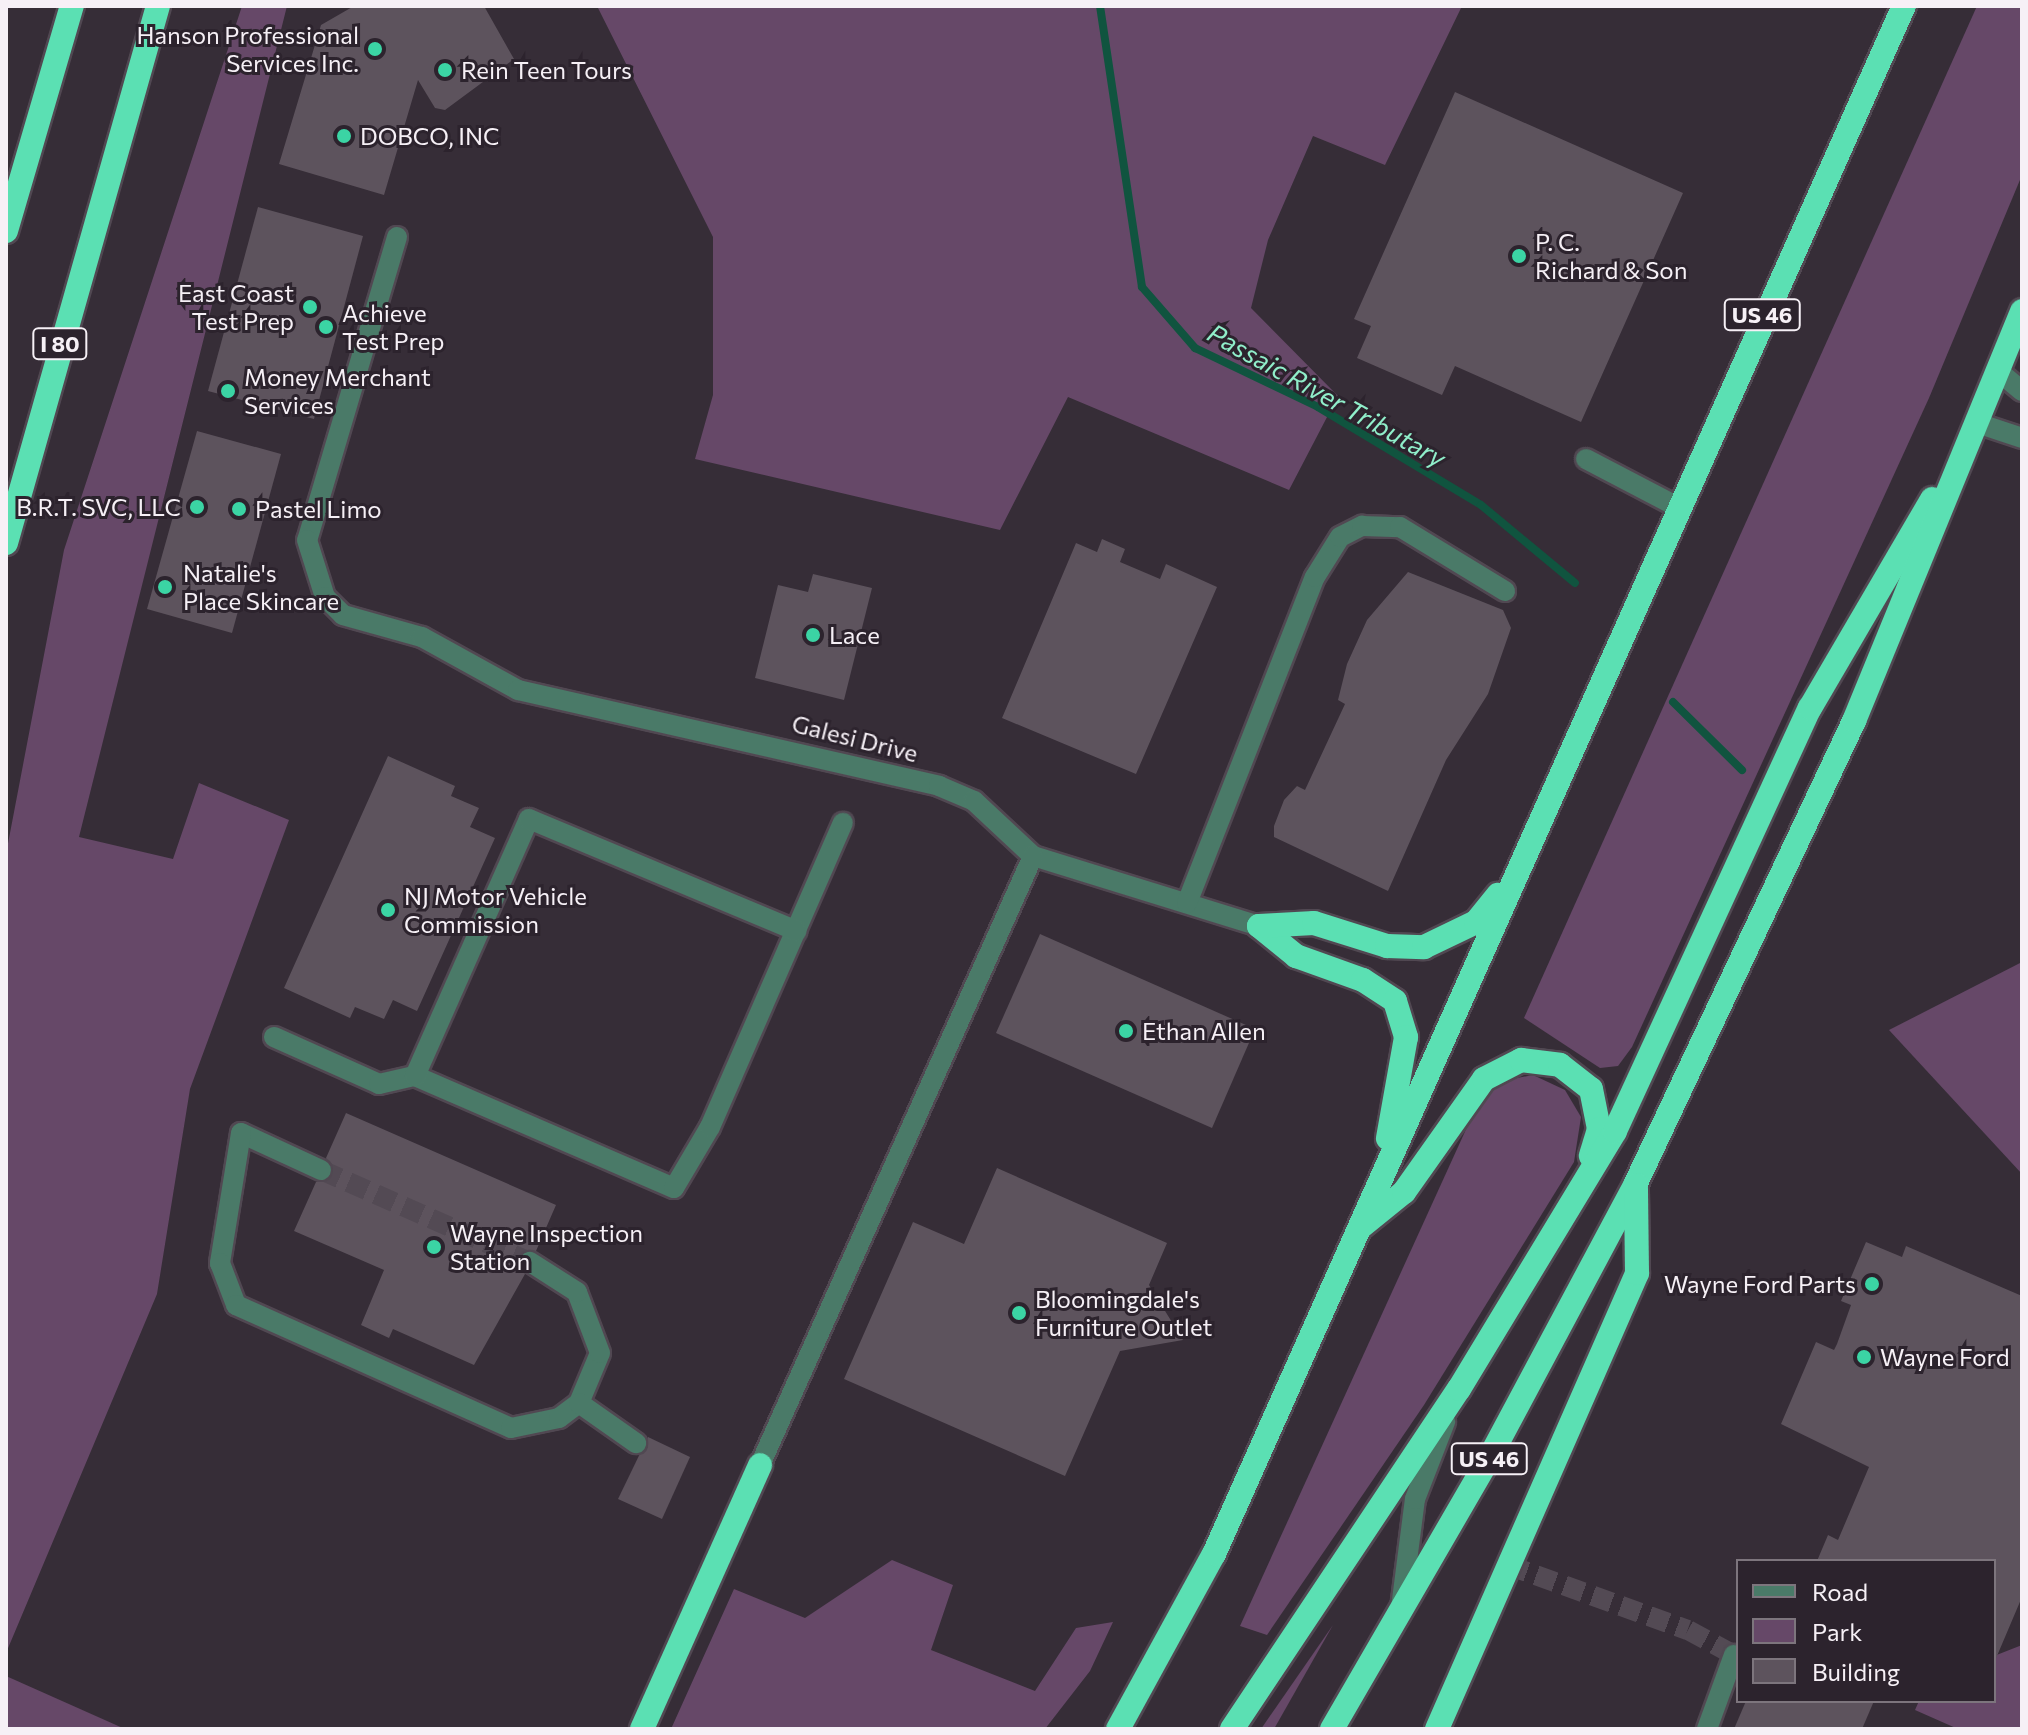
<!DOCTYPE html>
<style>
body{margin:0}
#map{position:relative;width:2028px;height:1735px;overflow:hidden;background:#362d37;font-family:Commissioner,sans-serif}
div>[style]{position:absolute}
.green>*{inset:0;background:#664868}
.stream>*{height:8px;margin:-4px;padding:0 4px;transform-origin:4px;border-radius:4px;background:#10543f}
.building>*{inset:0;background:#5d535d}
.minor-tunnel>*{height:20px;margin-top:-10px;transform-origin:0;background:repeating-linear-gradient(90deg,#534a54 0 20px,transparent 0 30px)}
.roads{filter:drop-shadow(2px 0 #514852) drop-shadow(-2px 0 #514852) drop-shadow(0 2px #514852) drop-shadow(0 -2px #514852)}
.minor>*{height:20px;margin:-10px;padding:0 10px;transform-origin:10px;border-radius:10px;background:#4a7a68}
.highway>*{height:24px;margin:-12px;padding:0 12px;transform-origin:12px;border-radius:12px;background:#5be0b3}
.dots>*{width:22px;height:22px;translate:-50% -50%;box-sizing:border-box;border:4px solid #2c232d;border-radius:50%}
span{translate:-50% -50%;white-space:nowrap;text-align:center;line-height:1.15;-webkit-text-stroke:6px #2c232d;paint-order:stroke}
.shield-label span{padding:2px 6px;background:#2c232d;border:2px solid;border-radius:6px;-webkit-text-stroke-width:0}
.shield-label{font-size:22px;color:#f6f0f6;font-weight:700}
.poi-label{font-size:24px;color:#f6f0f6}
.right{translate:-100% -50%;text-align:right}
.left{translate:0 -50%;text-align:left}
.street-label{font-size:24px;color:#f6f0f6}
.water-label{font-size:26px;color:#90eeca;font-style:italic}
.frame{position:absolute;inset:0;border:8px solid #f6f0f6;pointer-events:none}
.legend{position:absolute;left:1736px;top:1559px;width:260px;height:144px;box-sizing:border-box;background:#2c232d;border:2px solid #7d757d;margin:0;padding:10px 14px;list-style:none;font-size:24px;color:#f6f0f6}
.legend li{display:flex;align-items:center;gap:16px;height:40px}
.legend b{width:40px;border:2px solid #7d757d}
</style>
<div id="map">
<div class="green">
<i style="clip-path:polygon(242px 6px,287px 6px,79px 837px,173px 859px,199px 783px,289px 820px,190px 1089px,157px 1294px,6px 1653px,6px 854px,64px 550px)"></i>
<i style="clip-path:polygon(597px 6px,1462px 6px,1385px 165px,1313px 136px,1268px 240px,1251px 308px,1338px 396px,1289px 490px,1068px 397px,1000px 530px,695px 459px,713px 395px,713px 237px)"></i>
<i style="clip-path:polygon(1977px 6px,2022px 6px,2022px 175px,1929px 398px,1632px 1047px,1618px 1066px,1600px 1068px,1524px 1018px)"></i>
<i style="clip-path:polygon(2022px 962px,2022px 1174px,1889px 1030px)"></i>
<i style="clip-path:polygon(1533px 1075px,1565px 1090px,1581px 1117px,1574px 1162px,1424px 1405px,1267px 1635px,1240px 1626px,1478px 1103px,1497px 1082px)"></i>
<i style="clip-path:polygon(892px 1560px,953px 1585px,931px 1650px,1035px 1691px,1076px 1628px,1113px 1622px,1090px 1671px,1045px 1729px,671px 1729px,734px 1589px,805px 1618px)"></i>
<i style="clip-path:polygon(1333px 1625px,1274px 1729px,1261px 1729px)"></i>
<i style="clip-path:polygon(2022px 1645px,2022px 1729px,1958px 1729px,1915px 1710px,1919px 1701px,1994px 1701px,1994px 1656px)"></i>
<i style="clip-path:polygon(6px 1676px,125px 1729px,6px 1729px)"></i>
</div>
<div class="stream">
<i style="left:1100px;top:6px;width:284px;rotate:81.5deg"></i>
<i style="left:1142px;top:287px;width:81px;rotate:49deg"></i>
<i style="left:1195px;top:348px;width:136px;rotate:25.6deg"></i>
<i style="left:1318px;top:407px;width:190px;rotate:31deg"></i>
<i style="left:1481px;top:505px;width:122px;rotate:39.7deg"></i>
<i style="left:1673px;top:702px;width:97px;rotate:44.6deg"></i>
</div>
<div class="building">
<i style="clip-path:polygon(354px 6px,484px 6px,514px 59px,445px 110px,435px 108px,418px 80px,384px 195px,279px 164px,321px 25px)"></i>
<i style="clip-path:polygon(1455px 92px,1683px 193px,1581px 422px,1455px 366px,1442px 395px,1357px 358px,1371px 326px,1354px 319px)"></i>
<i style="clip-path:polygon(258px 207px,363px 236px,314px 419px,208px 391px)"></i>
<i style="clip-path:polygon(197px 431px,281px 454px,232px 633px,147px 609px)"></i>
<i style="clip-path:polygon(1102px 539px,1125px 549px,1120px 562px,1160px 579px,1166px 564px,1217px 587px,1136px 774px,1002px 718px,1076px 543px,1097px 552px)"></i>
<i style="clip-path:polygon(1408px 572px,1503px 610px,1511px 628px,1488px 694px,1446px 760px,1388px 891px,1274px 837px,1274px 826px,1284px 800px,1297px 786px,1305px 790px,1345px 704px,1338px 700px,1347px 664px,1367px 620px)"></i>
<i style="clip-path:polygon(813px 574px,872px 588px,844px 700px,755px 678px,778px 585px,808px 592px)"></i>
<i style="clip-path:polygon(388px 756px,455px 786px,451px 796px,479px 808px,470px 827px,495px 838px,417px 1011px,393px 1000px,384px 1019px,355px 1007px,350px 1018px,284px 988px)"></i>
<i style="clip-path:polygon(1040px 934px,1255px 1029px,1212px 1128px,996px 1033px)"></i>
<i style="clip-path:polygon(346px 1113px,556px 1205px,536px 1251px,519px 1256px,525px 1274px,474px 1365px,393px 1329px,389px 1338px,361px 1325px,384px 1270px,294px 1231px,316px 1182px,333px 1175px,326px 1158px)"></i>
<i style="clip-path:polygon(997px 1168px,1167px 1243px,1149px 1285px,1183px 1340px,1120px 1351px,1065px 1476px,844px 1379px,913px 1222px,964px 1244px)"></i>
<i style="clip-path:polygon(1866px 1242px,1902px 1257px,1906px 1246px,2022px 1296px,2022px 1597px,1994px 1663px,1994px 1561px,1817px 1561px,1828px 1535px,1838px 1540px,1869px 1467px,1781px 1424px,1816px 1342px,1834px 1350px,1837px 1344px,1851px 1305px,1841px 1301px)"></i>
<i style="clip-path:polygon(648px 1437px,690px 1457px,662px 1519px,618px 1499px)"></i>
<i style="clip-path:polygon(1746px 1701px,1874px 1701px,1862px 1729px,1734px 1729px)"></i>
</div>
<div class="minor-tunnel">
<i style="left:321px;top:1170px;width:228px;rotate:23.8deg"></i>
<i style="left:1508px;top:1565px;width:191px;rotate:19.9deg"></i>
<i style="left:1688px;top:1630px;width:52px;rotate:28.5deg"></i>
</div>
<div class="roads">
<div class="minor">
<i style="left:397px;top:237px;width:316px;rotate:106.5deg"></i>
<i style="left:307px;top:540px;width:60px;rotate:72.5deg"></i>
<i style="left:325px;top:597px;width:25px;rotate:45deg"></i>
<i style="left:343px;top:615px;width:82px;rotate:15.6deg"></i>
<i style="left:422px;top:637px;width:110px;rotate:28.9deg"></i>
<i style="left:518px;top:690px;width:432px;rotate:12.8deg"></i>
<i style="left:939px;top:786px;width:38px;rotate:23deg"></i>
<i style="left:974px;top:801px;width:81px;rotate:43deg"></i>
<i style="left:1033px;top:856px;width:237px;rotate:17.2deg"></i>
<i style="left:1998px;top:371px;width:31px;rotate:40deg"></i>
<i style="left:1977px;top:423px;width:47px;rotate:18.4deg"></i>
<i style="left:1586px;top:459px;width:102px;rotate:27.6deg"></i>
<i style="left:1187px;top:903px;width:350px;rotate:-68.6deg"></i>
<i style="left:1315px;top:577px;width:47px;rotate:-58deg"></i>
<i style="left:1340px;top:537px;width:25px;rotate:-27deg"></i>
<i style="left:1362px;top:526px;width:38px;rotate:2deg"></i>
<i style="left:1400px;top:527px;width:123px;rotate:31.4deg"></i>
<i style="left:274px;top:1037px;width:115px;rotate:24.1deg"></i>
<i style="left:379px;top:1084px;width:37px;rotate:-13deg"></i>
<i style="left:415px;top:1076px;width:282px;rotate:23.4deg"></i>
<i style="left:674px;top:1188px;width:71px;rotate:-59.5deg"></i>
<i style="left:710px;top:1127px;width:332px;rotate:-66.4deg"></i>
<i style="left:415px;top:1076px;width:281px;rotate:-66.1deg"></i>
<i style="left:529px;top:819px;width:290px;rotate:22.7deg"></i>
<i style="left:321px;top:1170px;width:88px;rotate:-155.2deg"></i>
<i style="left:241px;top:1133px;width:132px;rotate:99.2deg"></i>
<i style="left:220px;top:1263px;width:45px;rotate:69.1deg"></i>
<i style="left:236px;top:1305px;width:301px;rotate:24.1deg"></i>
<i style="left:511px;top:1428px;width:49px;rotate:-11.8deg"></i>
<i style="left:559px;top:1418px;width:25px;rotate:-37deg"></i>
<i style="left:579px;top:1403px;width:54px;rotate:-67.2deg"></i>
<i style="left:600px;top:1353px;width:65px;rotate:-110.7deg"></i>
<i style="left:577px;top:1292px;width:56px;rotate:-147.4deg"></i>
<i style="left:579px;top:1403px;width:70px;rotate:35.1deg"></i>
<i style="left:760px;top:1465px;width:667px;rotate:-65.85deg"></i>
<i style="left:1401px;top:1608px;width:110px;rotate:-82.7deg"></i>
<i style="left:1415px;top:1499px;width:83px;rotate:-68.7deg"></i>
<i style="left:1707px;top:1729px;width:79px;rotate:-70deg"></i>
</div>
<div class="highway">
<i style="left:6px;top:231px;width:234px;rotate:-73.7deg"></i>
<i style="left:6px;top:543px;width:558px;rotate:-74.2deg"></i>
<i style="left:1259px;top:926px;width:48px;rotate:39deg"></i>
<i style="left:1296px;top:956px;width:71px;rotate:19.7deg"></i>
<i style="left:1363px;top:980px;width:38px;rotate:33deg"></i>
<i style="left:1395px;top:1001px;width:38px;rotate:73deg"></i>
<i style="left:1406px;top:1037px;width:103px;rotate:100.1deg"></i>
<i style="left:1259px;top:926px;width:55px;rotate:-3.1deg"></i>
<i style="left:1314px;top:923px;width:77px;rotate:17.5deg"></i>
<i style="left:1387px;top:946px;width:37px;rotate:2deg"></i>
<i style="left:1424px;top:947px;width:58px;rotate:-25.7deg"></i>
<i style="left:1476px;top:922px;width:35px;rotate:-51deg"></i>
<i style="left:1362px;top:1226px;width:54px;rotate:-39deg"></i>
<i style="left:1404px;top:1192px;width:138px;rotate:-54.7deg"></i>
<i style="left:1484px;top:1079px;width:42px;rotate:-27.2deg"></i>
<i style="left:1521px;top:1060px;width:39px;rotate:7deg"></i>
<i style="left:1560px;top:1065px;width:39px;rotate:38deg"></i>
<i style="left:1591px;top:1089px;width:41px;rotate:78.7deg"></i>
<i style="left:1599px;top:1129px;width:28px;rotate:107deg"></i>
<i style="left:642px;top:1729px;width:289px;rotate:-65.9deg"></i>
<i style="left:1118px;top:1729px;width:200px;rotate:-61.3deg"></i>
<i style="left:1214px;top:1554px;width:1695px;rotate:-65.98deg"></i>
<i style="left:1232px;top:1729px;width:409px;rotate:-56.3deg"></i>
<i style="left:1459px;top:1389px;width:301px;rotate:-58.8deg"></i>
<i style="left:1615px;top:1131px;width:466px;rotate:-65.3deg"></i>
<i style="left:1810px;top:708px;width:242px;rotate:-59.7deg"></i>
<i style="left:1332px;top:1729px;width:319px;rotate:-59.9deg"></i>
<i style="left:1492px;top:1453px;width:306px;rotate:-61.9deg"></i>
<i style="left:1636px;top:1183px;width:511px;rotate:-64.74deg"></i>
<i style="left:1854px;top:721px;width:443px;rotate:-67.7deg"></i>
<i style="left:1437px;top:1729px;width:498px;rotate:-66.3deg"></i>
<i style="left:1637px;top:1273px;width:88px;rotate:-90.7deg"></i>
</div>
</div>
<div class="dots">
<i style="left:375px;top:49px;background:#3bd4a4"></i>
<i style="left:445px;top:70px;background:#3bd4a4"></i>
<i style="left:344px;top:136px;background:#3bd4a4"></i>
<i style="left:1519px;top:256px;background:#3bd4a4"></i>
<i style="left:310px;top:307px;background:#3bd4a4"></i>
<i style="left:326px;top:327px;background:#3bd4a4"></i>
<i style="left:228px;top:391px;background:#3bd4a4"></i>
<i style="left:197px;top:507px;background:#3bd4a4"></i>
<i style="left:239px;top:509px;background:#3bd4a4"></i>
<i style="left:165px;top:587px;background:#3bd4a4"></i>
<i style="left:813px;top:635px;background:#3bd4a4"></i>
<i style="left:388px;top:910px;background:#3bd4a4"></i>
<i style="left:1126px;top:1031px;background:#3bd4a4"></i>
<i style="left:434px;top:1247px;background:#3bd4a4"></i>
<i style="left:1872px;top:1284px;background:#3bd4a4"></i>
<i style="left:1019px;top:1313px;background:#3bd4a4"></i>
<i style="left:1864px;top:1357px;background:#3bd4a4"></i>
</div>
<div class="shield-label">
<span style="left:1762px;top:315px">US 46</span>
<span style="left:60px;top:344px">I 80</span>
<span style="left:1489px;top:1459px">US 46</span>
</div>
<div class="poi-label">
<span class="right" style="left:359px;top:49px">Hanson Professional<br>Services Inc.</span>
<span class="left" style="left:461px;top:70px">Rein Teen Tours</span>
<span class="left" style="left:360px;top:136px">DOBCO, INC</span>
<span class="left" style="left:1535px;top:256px">P. C.<br>Richard &amp; Son</span>
<span class="right" style="left:294px;top:307px">East Coast<br>Test Prep</span>
<span class="left" style="left:342px;top:327px">Achieve<br>Test Prep</span>
<span class="left" style="left:244px;top:391px">Money Merchant<br>Services</span>
<span class="right" style="left:181px;top:507px">B.R.T. SVC, LLC</span>
<span class="left" style="left:255px;top:509px">Pastel Limo</span>
<span class="left" style="left:183px;top:587px">Natalie's<br>Place Skincare</span>
<span class="left" style="left:829px;top:635px">Lace</span>
<span class="left" style="left:404px;top:910px">NJ Motor Vehicle<br>Commission</span>
<span class="left" style="left:1142px;top:1031px">Ethan Allen</span>
<span class="left" style="left:450px;top:1247px">Wayne Inspection<br>Station</span>
<span class="right" style="left:1856px;top:1284px">Wayne Ford Parts</span>
<span class="left" style="left:1035px;top:1313px">Bloomingdale's<br>Furniture Outlet</span>
<span class="left" style="left:1880px;top:1357px">Wayne Ford</span>
</div>
<div class="street-label">
<span style="left:855px;top:738px;rotate:14deg">Galesi Drive</span>
</div>
<div class="water-label">
<span style="left:1327px;top:395px;rotate:29deg">Passaic River Tributary</span>
</div>
<div class="frame"></div>
<ul class="legend">
<li><b style="height:10px;background:#4a7a68"></b>Road</li>
<li><b style="height:22px;background:#664868"></b>Park</li>
<li><b style="height:22px;background:#5d535d"></b>Building</li>
</ul>
</div>
